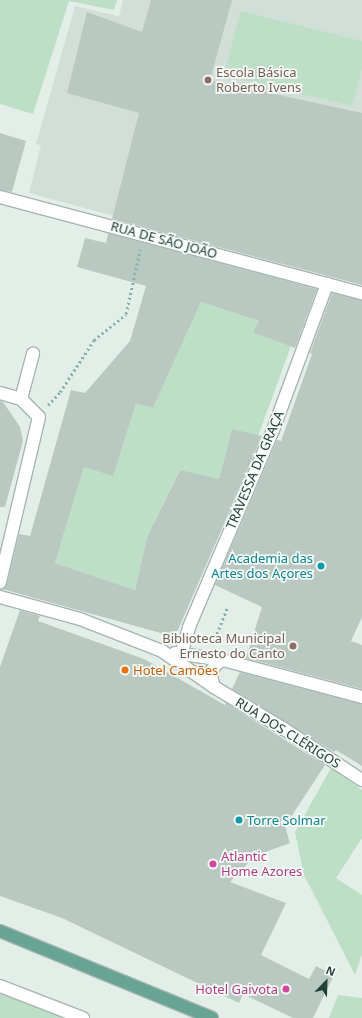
<!DOCTYPE html>
<meta charset="utf-8">
<style>
body{margin:0}
#map{position:relative;width:362px;height:1018px;overflow:hidden;background:#e4eee9;font-family:"Noto Sans",sans-serif}
div>[style]{position:absolute}
.built>*{inset:0;background:#d2ded8}
.green>*{inset:0;background:#bcdfc5}
.building>*{inset:0;background:#b9c9c2}
.path>*{height:2.5px;margin-top:-1.25px;transform-origin:0;background:repeating-linear-gradient(90deg,#84b2a3 0 2px,transparent 0 5px)}
.roads{filter:drop-shadow(1px 0 #a6b6b0) drop-shadow(-1px 0 #a6b6b0) drop-shadow(0 1px #a6b6b0) drop-shadow(0 -1px #a6b6b0)}
.minor>*{height:12px;margin:-6px;padding:0 6px;transform-origin:6px;border-radius:6px;background:#fff}
.major>*{height:12px;margin:-6px;padding:0 6px;transform-origin:6px;border-radius:6px;background:#67a493}
.dots>*{width:11px;height:11px;translate:-50% -50%;box-sizing:border-box;border:2px solid #f5faf7;border-radius:50%}
span{translate:-50% -50%;white-space:nowrap;text-align:center;line-height:1.15;-webkit-text-stroke:3.5px #f5faf7;paint-order:stroke}
.education-label{font-size:13px;color:#785e54}
.left{translate:0 -50%;text-align:left}
.right{translate:-100% -50%;text-align:right}
.street-label{font-size:13px;color:#234038}
.culture-label{font-size:13px;color:#0d838f}
.food-label{font-size:13px;color:#c56008}
.hotel-label{font-size:13px;color:#b23c85}
.north{position:absolute;left:306px;top:962px;width:40px;height:40px;-webkit-text-stroke:3px #f5faf7;paint-order:stroke;rotate:23deg;font-size:11px;font-weight:700;line-height:16px;text-align:center;color:#234038}
.north::after{content:'';display:block;margin:auto;width:14px;height:18px;background:#234038;clip-path:polygon(50% 0,100% 100%,50% 72%,0 100%)}
</style>
<div id="map">
<div class="built">
<i style="clip-path:polygon(123px 0,362px 0,362px 224px,350px 280px,29px 193px,41px 145px,36px 144px,75px 6px,119px 16px)"></i>
</div>
<div class="green">
<i style="clip-path:polygon(0 0,117px 0,114px 10px,69px 1px,33px 114px,0 104px)"></i>
<i style="clip-path:polygon(241px 11px,362px 41px,362px 68px,352px 106px,224px 75px)"></i>
<i style="clip-path:polygon(201px 302px,259px 321px,253px 332px,291px 346px,258px 436px,232px 429px,219px 479px,179px 471px,147px 537px,135px 590px,55px 563px,84px 467px,113px 475px,136px 404px,153px 408px)"></i>
<i style="clip-path:polygon(331px 768px,362px 790px,362px 838px,336px 878px,362px 895px,362px 954px,355px 975px,304px 875px,295px 832px)"></i>
<i style="clip-path:polygon(0 987px,76px 1018px,0 1018px)"></i>
<i style="clip-path:polygon(338px 995px,362px 998px,362px 1018px,329px 1018px)"></i>
</div>
<div class="building">
<i style="clip-path:polygon(151px 0,232px 0,210px 80px,362px 113px,362px 285px,112px 219px,139px 113px,67px 93px,87px 12px,142px 32px)"></i>
<i style="clip-path:polygon(0 133px,26px 141px,12px 192px,0 190px)"></i>
<i style="clip-path:polygon(108px 233px,317px 289px,295px 348px,253px 332px,259px 321px,201px 302px,153px 408px,136px 404px,113px 476px,84px 467px,55px 563px,135px 590px,147px 537px,180px 470px,219px 479px,232px 429px,262px 436px,175px 637px,2px 589px,7px 584px,19px 534px,30px 536px,71px 390px,85px 393px,130px 341px,146px 286px,77px 267px,85px 238px,106px 243px)"></i>
<i style="clip-path:polygon(332px 293px,362px 300px,362px 617px,351px 641px,362px 645px,362px 689px,246px 658px,262px 607px,215px 585px,277px 440px,281px 441px,312px 354px,310px 353px)"></i>
<i style="clip-path:polygon(0 401px,3px 402px,20px 427px,23px 441px,5px 507px,0 507px)"></i>
<i style="clip-path:polygon(20px 610px,40px 616px,38px 621px,144px 659px,225px 705px,226px 703px,325px 765px,285px 826px,290px 843px,255px 856px,230px 882px,286px 903px,261px 955px,309px 979px,316px 966px,334px 975px,313px 1018px,293px 1018px,243px 994px,239px 1003px,62px 918px,0 896px,0 667px)"></i>
<i style="clip-path:polygon(240px 672px,362px 704px,362px 766px,336px 750px,334px 752px,232px 689px)"></i>
</div>
<div class="path">
<i style="left:48px;top:405px;width:18px;rotate:-47deg"></i>
<i style="left:60px;top:392px;width:62px;rotate:-56.8deg"></i>
<i style="left:94px;top:340px;width:41px;rotate:-39.1deg"></i>
<i style="left:126px;top:314px;width:66px;rotate:-77.8deg"></i>
<i style="left:213px;top:643px;width:38px;rotate:-68deg"></i>
</div>
<div class="roads">
<div class="minor">
<i style="left:0;top:197px;width:375px;rotate:14.9deg"></i>
<i style="left:0;top:393px;width:22px;rotate:16deg"></i>
<i style="left:21px;top:399px;width:25px;rotate:45deg"></i>
<i style="left:39px;top:417px;width:170px;rotate:103.3deg"></i>
<i style="left:21px;top:399px;width:47px;rotate:-75.1deg"></i>
<i style="left:0;top:597px;width:83px;rotate:15.4deg"></i>
<i style="left:80px;top:619px;width:88px;rotate:21.3deg"></i>
<i style="left:162px;top:651px;width:63px;rotate:34.7deg"></i>
<i style="left:214px;top:687px;width:82px;rotate:31deg"></i>
<i style="left:284px;top:729px;width:93px;rotate:33.2deg"></i>
<i style="left:175px;top:653px;width:49px;rotate:8.3deg"></i>
<i style="left:223px;top:660px;width:144px;rotate:14.9deg"></i>
<i style="left:181px;top:654px;width:28px;rotate:-73deg"></i>
<i style="left:189px;top:627px;width:214px;rotate:-66.9deg"></i>
<i style="left:273px;top:430px;width:156px;rotate:-69.7deg"></i>
<i style="left:214px;top:687px;width:11px;rotate:-105deg"></i>
<i style="left:211px;top:676px;width:6px;rotate:-81deg"></i>
<i style="left:212px;top:670px;width:7px;rotate:-56deg"></i>
<i style="left:216px;top:664px;width:8px;rotate:-30deg"></i>
<i style="left:0;top:986px;width:89px;rotate:21.1deg"></i>
</div>
<div class="major">
<i style="left:0;top:931px;width:229px;rotate:22.3deg"></i>
</div>
</div>
<div class="dots">
<i style="left:208px;top:80px;background:#8d6e63"></i>
<i style="left:321px;top:566px;background:#0f9aa8"></i>
<i style="left:293px;top:646px;background:#8d6e63"></i>
<i style="left:125px;top:670px;background:#e8710a"></i>
<i style="left:239px;top:820px;background:#0f9aa8"></i>
<i style="left:213px;top:864px;background:#d1479c"></i>
<i style="left:286px;top:989px;background:#d1479c"></i>
</div>
<div class="education-label">
<span class="left" style="left:216px;top:80px">Escola Básica<br>Roberto Ivens</span>
<span class="right" style="left:285px;top:646px">Biblioteca Municipal<br>Ernesto do Canto</span>
</div>
<div class="street-label">
<span style="left:164px;top:240px;rotate:15deg">RUA DE SÃO JOÃO</span>
<span style="left:255px;top:470px;rotate:-67deg">TRAVESSA DA GRAÇA</span>
<span style="left:288px;top:733px;rotate:32deg">RUA DOS CLÉRIGOS</span>
</div>
<div class="culture-label">
<span class="right" style="left:313px;top:566px">Academia das<br>Artes dos Açores</span>
<span class="left" style="left:247px;top:820px">Torre Solmar</span>
</div>
<div class="food-label">
<span class="left" style="left:133px;top:670px">Hotel Camões</span>
</div>
<div class="hotel-label">
<span class="left" style="left:221px;top:864px">Atlantic<br>Home Azores</span>
<span class="right" style="left:278px;top:989px">Hotel Gaivota</span>
</div>
<div class="north">N</div>
</div>
